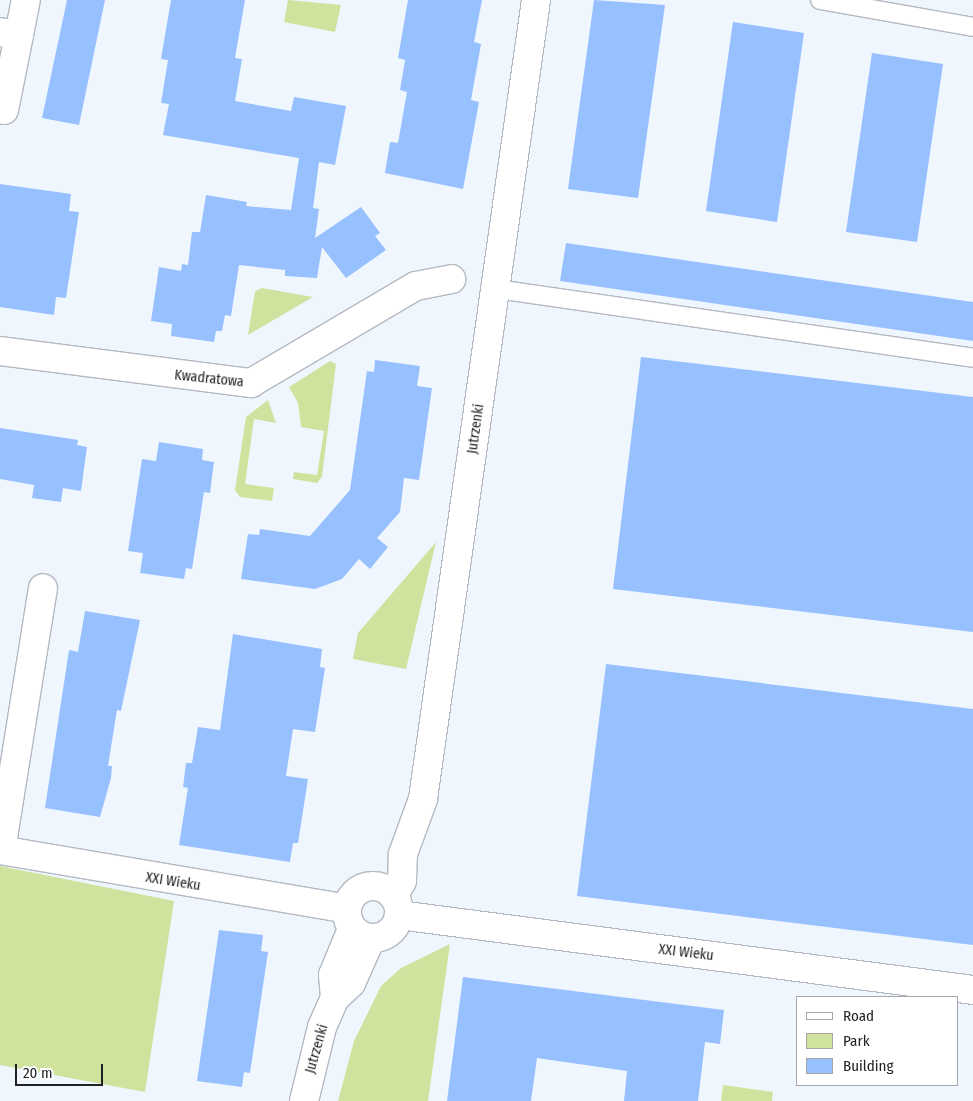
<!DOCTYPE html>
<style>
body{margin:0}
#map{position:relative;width:973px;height:1101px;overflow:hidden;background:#f0f6fe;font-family:"Fira Sans Condensed",sans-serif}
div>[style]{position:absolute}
.green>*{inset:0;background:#d0e39e}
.building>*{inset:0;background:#97c0fe}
.roads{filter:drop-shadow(1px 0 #b4b9c1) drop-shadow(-1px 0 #b4b9c1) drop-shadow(0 1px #b4b9c1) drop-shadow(0 -1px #b4b9c1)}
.lane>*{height:18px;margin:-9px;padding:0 9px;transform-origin:9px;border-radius:9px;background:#fff}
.street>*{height:28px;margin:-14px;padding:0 14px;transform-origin:14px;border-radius:14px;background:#fff}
.street>.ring{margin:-14px;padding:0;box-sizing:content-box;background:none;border:28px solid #fff;border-radius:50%}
span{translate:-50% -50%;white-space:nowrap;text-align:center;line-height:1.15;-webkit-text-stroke:4px #fff;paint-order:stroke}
.street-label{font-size:14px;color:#202225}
.legend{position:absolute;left:796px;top:996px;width:162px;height:90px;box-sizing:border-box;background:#fff;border:1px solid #a6a7a8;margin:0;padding:6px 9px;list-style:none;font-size:15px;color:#202225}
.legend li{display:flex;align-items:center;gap:10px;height:25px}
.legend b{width:25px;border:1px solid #a6a7a8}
.scale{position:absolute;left:15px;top:1064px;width:88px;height:22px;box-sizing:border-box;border:2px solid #202225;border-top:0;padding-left:6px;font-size:15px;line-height:18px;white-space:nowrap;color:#202225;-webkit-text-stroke:4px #fff;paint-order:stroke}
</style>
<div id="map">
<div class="green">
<i style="clip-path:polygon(288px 0,341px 5px,335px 32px,284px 22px)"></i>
<i style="clip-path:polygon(262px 288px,313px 297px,248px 335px,255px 291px)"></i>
<i style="clip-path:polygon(330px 361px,336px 364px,322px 477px,317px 483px,293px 479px,294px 472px,317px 475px,324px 431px,301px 427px,298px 403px,289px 387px)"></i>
<i style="clip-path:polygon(268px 400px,276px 423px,254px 419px,245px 484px,274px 488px,272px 501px,240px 497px,235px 490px,246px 417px)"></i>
<i style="clip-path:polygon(436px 542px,406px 669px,353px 659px,358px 633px)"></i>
<i style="clip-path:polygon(0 866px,174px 901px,145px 1092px,0 1065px)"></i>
<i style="clip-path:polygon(450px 944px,428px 1101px,338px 1101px,354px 1041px,381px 986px,401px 968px)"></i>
<i style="clip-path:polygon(723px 1085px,773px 1092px,772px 1101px,721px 1101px)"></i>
</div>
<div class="building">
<i style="clip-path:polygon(67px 0,105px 0,79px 125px,42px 118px)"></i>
<i style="clip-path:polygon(171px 0,245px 0,235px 58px,242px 59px,235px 101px,291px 111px,294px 97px,346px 106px,335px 165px,319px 162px,313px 208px,319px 209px,315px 238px,361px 207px,380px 233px,375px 236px,386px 250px,346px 278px,322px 247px,317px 278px,285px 276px,285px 270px,239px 265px,231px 316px,225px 315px,222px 331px,216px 331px,214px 342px,171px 336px,172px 324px,151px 321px,159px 267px,181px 271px,182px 264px,188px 265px,192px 232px,200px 232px,206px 195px,247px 202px,246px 206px,291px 210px,299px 158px,163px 135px,169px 104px,161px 103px,168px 60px,161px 59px)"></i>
<i style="clip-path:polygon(408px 0,482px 0,474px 42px,481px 44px,471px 100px,479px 102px,463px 189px,385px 173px,390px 142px,398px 143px,407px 92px,400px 90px,405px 60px,398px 58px)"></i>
<i style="clip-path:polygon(594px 0,665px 5px,638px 198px,568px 189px)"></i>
<i style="clip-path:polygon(733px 22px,804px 33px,777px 222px,706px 211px)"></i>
<i style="clip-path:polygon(872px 53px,943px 64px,917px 242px,846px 232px)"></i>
<i style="clip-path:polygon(0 184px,71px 194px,69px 211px,79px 212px,68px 285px,66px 298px,56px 297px,54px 315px,0 307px)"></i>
<i style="clip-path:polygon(566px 243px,973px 302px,973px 341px,560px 281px)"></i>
<i style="clip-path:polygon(641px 357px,973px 397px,973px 632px,613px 589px)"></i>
<i style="clip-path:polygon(375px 360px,420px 366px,417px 386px,432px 388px,419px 480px,404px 478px,400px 512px,377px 538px,388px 547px,370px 569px,359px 559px,342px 579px,315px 589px,241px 579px,248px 534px,259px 535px,260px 529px,310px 536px,350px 490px,367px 371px,374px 372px)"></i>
<i style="clip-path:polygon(0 428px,78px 440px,77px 445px,87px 447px,81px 491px,63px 488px,61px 502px,32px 498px,34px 485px,0 479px)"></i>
<i style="clip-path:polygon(159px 442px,203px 449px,202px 460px,214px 462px,210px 493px,204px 492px,192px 569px,186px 568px,184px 579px,140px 573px,143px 553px,128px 551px,142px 459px,156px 461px)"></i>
<i style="clip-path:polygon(85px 611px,140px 620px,121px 711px,117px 710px,108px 766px,112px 766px,111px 778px,100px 817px,45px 808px,69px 650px,78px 652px)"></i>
<i style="clip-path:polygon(233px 634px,322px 649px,320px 667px,325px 668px,315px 732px,293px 729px,286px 776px,308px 779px,298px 843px,293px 843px,290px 862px,179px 845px,188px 788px,183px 787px,186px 763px,192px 763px,198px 727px,220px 730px)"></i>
<i style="clip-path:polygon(606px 664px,973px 709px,973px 945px,577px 896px)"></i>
<i style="clip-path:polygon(219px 930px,263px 935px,261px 951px,268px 952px,250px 1073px,244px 1072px,242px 1087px,197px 1081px)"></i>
<i style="clip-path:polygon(463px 977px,724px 1010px,720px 1044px,705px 1042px,698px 1101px,624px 1101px,627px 1071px,537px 1058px,531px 1101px,447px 1101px)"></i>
</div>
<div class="roads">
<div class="lane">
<i style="left:820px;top:0;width:155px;rotate:10deg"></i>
<i style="left:496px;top:289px;width:482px;rotate:8.2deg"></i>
</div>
<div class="street">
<i style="left:0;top:32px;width:19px;rotate:9deg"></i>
<i style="left:19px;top:35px;width:36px;rotate:-79deg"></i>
<i style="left:4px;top:110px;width:76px;rotate:-78.7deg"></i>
<i style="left:0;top:351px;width:253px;rotate:7.3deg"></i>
<i style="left:251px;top:383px;width:191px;rotate:-30.5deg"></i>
<i style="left:416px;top:286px;width:36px;rotate:-11deg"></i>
<i style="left:0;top:850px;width:352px;rotate:9.6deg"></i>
<i style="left:1px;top:850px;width:265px;rotate:-80.9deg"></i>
<i class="ring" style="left:347px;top:886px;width:24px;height:24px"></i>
<i style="left:393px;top:896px;width:17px;rotate:-59deg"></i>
<i style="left:402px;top:881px;width:27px;rotate:-88deg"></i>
<i style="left:403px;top:854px;width:59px;rotate:-70deg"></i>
<i style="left:423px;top:799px;width:807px;rotate:-81.95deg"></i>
<i style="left:399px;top:915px;width:579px;rotate:7.44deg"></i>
<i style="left:335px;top:998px;width:23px;rotate:-95deg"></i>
<i style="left:333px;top:975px;width:50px;rotate:-67.6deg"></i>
<i style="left:304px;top:1101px;width:76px;rotate:-76.3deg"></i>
<i style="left:322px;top:1027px;width:32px;rotate:-66deg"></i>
<i style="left:335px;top:998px;width:22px;rotate:-43deg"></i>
<i style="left:351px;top:983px;width:49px;rotate:-66deg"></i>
</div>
</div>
<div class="street-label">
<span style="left:209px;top:379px;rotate:6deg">Kwadratowa</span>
<span style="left:476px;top:429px;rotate:-82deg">Jutrzenki</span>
<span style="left:173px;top:882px;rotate:9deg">XXI Wieku</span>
<span style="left:686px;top:953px;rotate:7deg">XXI Wieku</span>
<span style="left:317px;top:1049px;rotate:-74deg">Jutrzenki</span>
</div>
<ul class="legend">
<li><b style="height:6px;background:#fff"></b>Road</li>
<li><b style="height:14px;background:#d0e39e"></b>Park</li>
<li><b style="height:14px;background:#97c0fe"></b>Building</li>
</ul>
<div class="scale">20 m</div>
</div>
